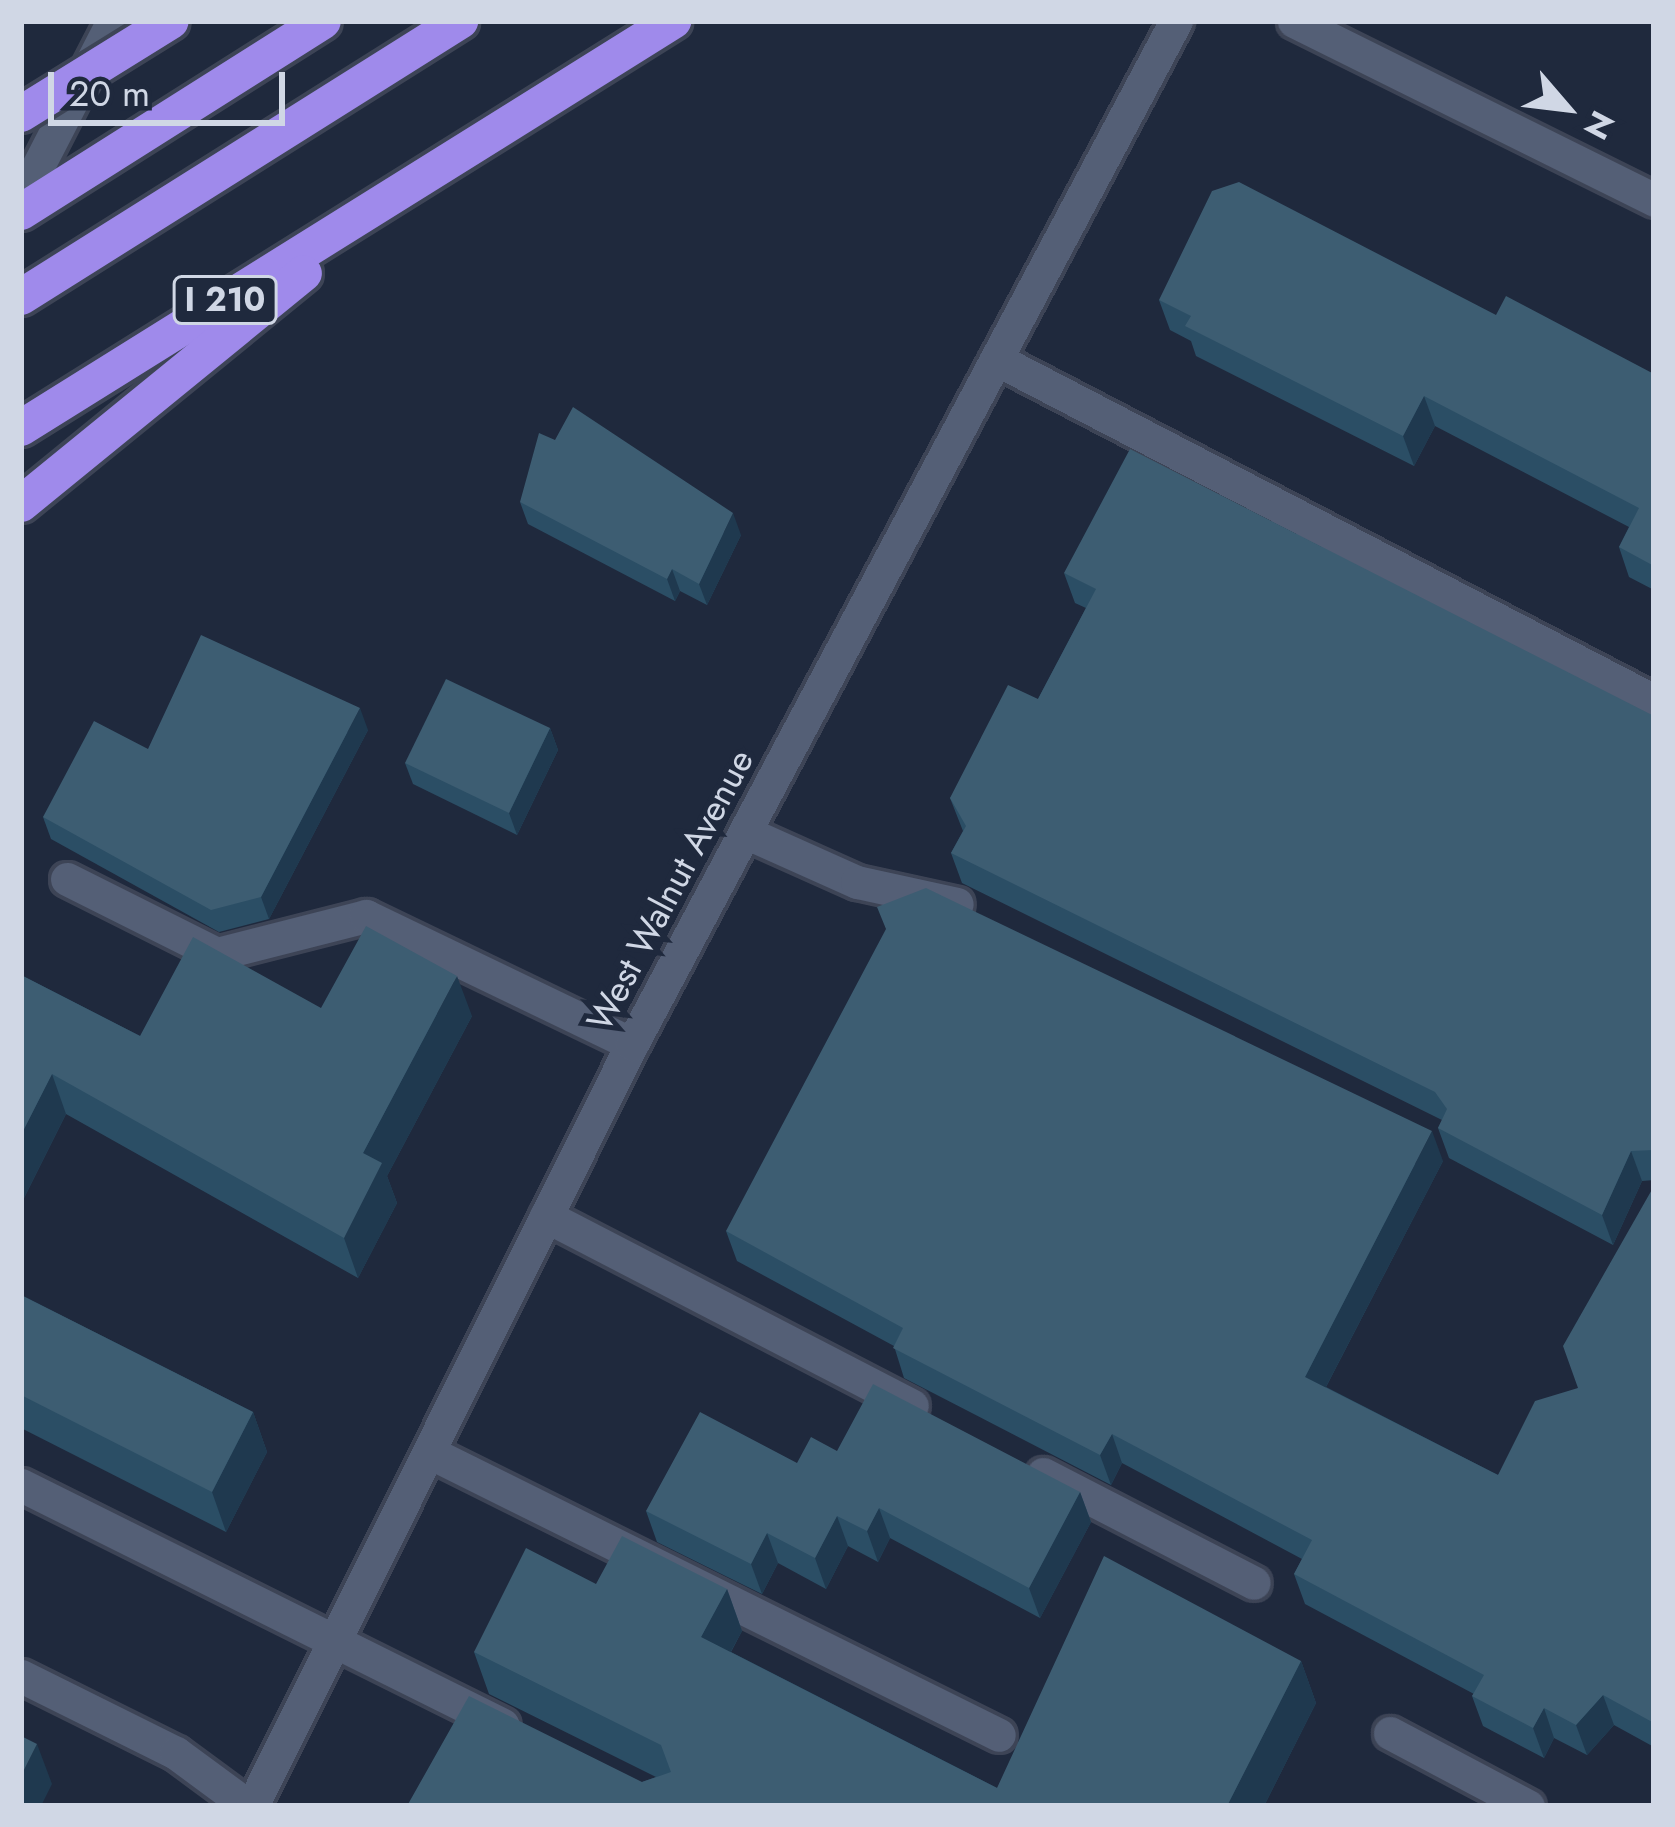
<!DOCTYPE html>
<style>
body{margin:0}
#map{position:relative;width:1675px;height:1827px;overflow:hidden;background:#1f293d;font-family:Jost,sans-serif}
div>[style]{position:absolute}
.roads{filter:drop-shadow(3px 0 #3d4456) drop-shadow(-3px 0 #3d4456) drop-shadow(0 3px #3d4456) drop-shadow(0 -3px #3d4456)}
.service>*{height:33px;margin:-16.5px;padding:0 16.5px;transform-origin:16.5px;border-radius:16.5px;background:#545f76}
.minor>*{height:33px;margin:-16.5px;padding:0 16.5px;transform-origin:16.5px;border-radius:16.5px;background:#545f76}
.motorway>*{height:36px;margin:-18px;padding:0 18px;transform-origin:18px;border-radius:18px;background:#9f8aeb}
.bridges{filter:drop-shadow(3px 0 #3d4456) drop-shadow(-3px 0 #3d4456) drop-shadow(0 3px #3d4456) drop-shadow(0 -3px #3d4456)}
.motorway-bridge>*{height:36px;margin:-18px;padding:0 18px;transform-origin:18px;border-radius:18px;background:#9f8aeb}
.wall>*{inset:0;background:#2b4e65}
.shaded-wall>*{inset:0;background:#1f394f}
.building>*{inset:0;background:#3d5d72}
span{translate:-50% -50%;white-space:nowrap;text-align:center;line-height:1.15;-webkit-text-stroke:10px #1f293d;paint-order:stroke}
.shield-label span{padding:3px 9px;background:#1f293d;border:3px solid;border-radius:9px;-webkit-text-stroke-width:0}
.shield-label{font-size:33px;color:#d0d7e5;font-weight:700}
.street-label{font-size:36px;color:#d0d7e5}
.frame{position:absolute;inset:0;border:24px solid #d0d7e5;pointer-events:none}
.north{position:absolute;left:1507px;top:48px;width:120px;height:120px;-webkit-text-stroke:9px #1f293d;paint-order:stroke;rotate:118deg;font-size:33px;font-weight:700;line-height:48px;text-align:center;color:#d0d7e5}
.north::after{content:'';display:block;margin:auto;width:42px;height:54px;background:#d0d7e5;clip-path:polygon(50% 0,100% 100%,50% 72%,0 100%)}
.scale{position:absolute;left:48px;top:72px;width:237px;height:54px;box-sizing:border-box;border:6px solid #d0d7e5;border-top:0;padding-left:15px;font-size:36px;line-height:42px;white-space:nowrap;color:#d0d7e5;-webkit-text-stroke:9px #1f293d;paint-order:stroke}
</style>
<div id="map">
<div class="roads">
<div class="service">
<i style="left:996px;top:359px;width:742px;rotate:27.46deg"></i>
<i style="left:745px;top:832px;width:123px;rotate:24.1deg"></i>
<i style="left:857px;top:882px;width:102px;rotate:12.4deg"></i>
<i style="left:67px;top:879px;width:168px;rotate:26.6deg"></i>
<i style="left:217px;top:954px;width:154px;rotate:-14.3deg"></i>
<i style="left:366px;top:916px;width:295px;rotate:25.7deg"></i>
<i style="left:546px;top:1216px;width:412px;rotate:27.4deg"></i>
<i style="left:429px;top:1452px;width:636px;rotate:26.4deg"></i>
<i style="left:1043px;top:1474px;width:237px;rotate:27.3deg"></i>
<i style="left:21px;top:1485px;width:538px;rotate:26.47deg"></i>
<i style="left:21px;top:1676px;width:173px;rotate:26.4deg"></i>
<i style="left:176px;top:1753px;width:89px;rotate:36.4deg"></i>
</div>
<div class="minor">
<i style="left:1294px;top:21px;width:402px;rotate:26.4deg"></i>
<i style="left:21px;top:199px;width:200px;rotate:-62.7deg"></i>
<i style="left:1390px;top:1733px;width:156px;rotate:27.9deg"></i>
<i style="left:252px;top:1806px;width:851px;rotate:-63.5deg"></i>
<i style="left:632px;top:1044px;width:1159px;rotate:-62deg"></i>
</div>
<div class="motorway">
<i style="left:21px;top:212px;width:357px;rotate:-32.3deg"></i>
<i style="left:21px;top:297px;width:519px;rotate:-32.16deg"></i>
<i style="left:21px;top:428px;width:769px;rotate:-31.97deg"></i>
<i style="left:21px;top:504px;width:365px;rotate:-39.2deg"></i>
</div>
</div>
<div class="bridges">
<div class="motorway-bridge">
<i style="left:21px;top:114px;width:176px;rotate:-31.8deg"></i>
</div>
</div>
<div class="wall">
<i style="clip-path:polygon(1159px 300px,1496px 315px,1654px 374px,1654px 590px,1629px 577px,1619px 547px,1629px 527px,1435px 426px,1414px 466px,1196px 356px,1191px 341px,1170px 330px)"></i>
<i style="clip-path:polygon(520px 502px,741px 535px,707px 605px,680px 591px,675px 601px,528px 524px)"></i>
<i style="clip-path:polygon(1064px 573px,1654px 716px,1654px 1180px,1642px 1181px,1613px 1245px,1449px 1158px,1438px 1128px,1442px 1120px,962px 883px,951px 853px,963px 831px,950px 798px,1038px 699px,1086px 608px,1075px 603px)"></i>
<i style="clip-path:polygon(550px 728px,558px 750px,517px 835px,413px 784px,405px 763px)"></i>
<i style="clip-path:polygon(368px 730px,269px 919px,219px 932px,51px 839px,43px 817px,148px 749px)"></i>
<i style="clip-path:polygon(21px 975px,140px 1036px,321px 1008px,472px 1016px,387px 1176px,397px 1203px,358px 1278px,66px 1114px,21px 1204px)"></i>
<i style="clip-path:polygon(1443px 1161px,1326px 1387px,1498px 1475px,1578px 1388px,1654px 1186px,1654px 1747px,1614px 1725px,1587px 1755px,1554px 1738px,1544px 1758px,1483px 1726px,1472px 1696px,1474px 1694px,1305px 1604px,1294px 1574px,1302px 1559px,1122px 1463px,1111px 1485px,904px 1378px,894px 1346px,737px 1261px,726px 1231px)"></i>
<i style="clip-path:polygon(21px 1295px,253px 1412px,267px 1452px,226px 1532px,21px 1428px)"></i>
<i style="clip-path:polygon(837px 1451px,1080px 1492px,1091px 1522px,1040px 1618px,890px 1538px,878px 1562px,848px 1546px,826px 1589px,778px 1563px,762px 1594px,657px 1542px,646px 1511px)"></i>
<i style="clip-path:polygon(727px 1589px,742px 1631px,731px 1652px,997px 1788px,1301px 1661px,1316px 1703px,1264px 1806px,642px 1782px,656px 1777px,489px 1694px,474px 1652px)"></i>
</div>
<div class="shaded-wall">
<i style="clip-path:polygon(1424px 396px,1435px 426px,1414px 466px,1403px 436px)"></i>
<i style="clip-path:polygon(733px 513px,741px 535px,707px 605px,699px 584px)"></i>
<i style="clip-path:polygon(672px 569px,680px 591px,675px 601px,667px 579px)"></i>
<i style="clip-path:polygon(360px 708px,368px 730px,269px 919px,261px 897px)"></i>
<i style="clip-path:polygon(550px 728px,558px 750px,517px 835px,509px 813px)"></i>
<i style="clip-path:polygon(457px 976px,472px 1016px,387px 1176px,397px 1203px,358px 1278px,344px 1238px,363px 1153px)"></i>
<i style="clip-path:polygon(52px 1074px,66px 1114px,21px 1204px,21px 1135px)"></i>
<i style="clip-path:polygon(1432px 1131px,1443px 1161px,1316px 1406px,1305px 1377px)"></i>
<i style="clip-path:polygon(1631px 1151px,1642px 1181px,1613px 1245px,1602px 1215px)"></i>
<i style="clip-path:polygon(253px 1412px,267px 1452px,226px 1532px,212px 1492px)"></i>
<i style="clip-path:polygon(1112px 1434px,1122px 1463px,1111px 1485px,1100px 1455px)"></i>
<i style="clip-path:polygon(1080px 1492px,1091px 1522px,1040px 1618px,1029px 1588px)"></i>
<i style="clip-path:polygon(879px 1508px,890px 1538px,878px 1562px,867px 1531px)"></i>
<i style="clip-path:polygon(837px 1516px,848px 1546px,826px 1589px,815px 1558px)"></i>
<i style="clip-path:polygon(767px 1533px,778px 1563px,762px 1594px,751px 1564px)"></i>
<i style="clip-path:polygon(727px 1589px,742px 1631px,716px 1679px,701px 1637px)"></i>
<i style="clip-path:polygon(1301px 1661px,1316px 1703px,1264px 1806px,1227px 1806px)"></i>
<i style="clip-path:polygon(1603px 1695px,1614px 1725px,1587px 1755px,1576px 1725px)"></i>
<i style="clip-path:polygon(1544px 1708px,1554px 1738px,1544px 1758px,1533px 1728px)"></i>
<i style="clip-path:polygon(37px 1744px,52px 1784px,41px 1806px,21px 1806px,21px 1776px)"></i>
</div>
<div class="building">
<i style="clip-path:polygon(1239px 182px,1496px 315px,1506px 296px,1654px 374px,1654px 566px,1619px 547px,1639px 508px,1424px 396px,1403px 436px,1185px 326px,1191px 316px,1159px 300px,1212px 191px)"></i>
<i style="clip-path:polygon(573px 407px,733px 513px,699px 584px,672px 569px,667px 579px,520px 502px,539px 433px,555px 440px)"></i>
<i style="clip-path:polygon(1130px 449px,1654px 716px,1654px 1150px,1631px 1151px,1602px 1215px,1438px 1128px,1447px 1109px,1435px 1092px,951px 853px,966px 826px,950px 798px,1008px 685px,1038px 699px,1096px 589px,1064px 573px)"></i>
<i style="clip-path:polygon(201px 635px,360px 708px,261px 897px,211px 910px,43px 817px,94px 721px,148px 749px)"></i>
<i style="clip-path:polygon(446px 679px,550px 728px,509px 813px,405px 763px)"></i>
<i style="clip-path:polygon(926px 888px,1432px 1131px,1305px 1377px,1498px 1475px,1535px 1401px,1578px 1388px,1563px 1346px,1654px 1186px,1654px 1723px,1603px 1695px,1576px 1725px,1544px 1708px,1533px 1728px,1472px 1696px,1484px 1675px,1294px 1574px,1312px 1540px,1112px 1434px,1100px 1455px,893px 1348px,903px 1328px,726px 1231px,886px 929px,877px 907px)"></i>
<i style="clip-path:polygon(366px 926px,457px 976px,363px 1153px,382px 1163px,344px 1238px,52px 1074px,21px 1135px,21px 975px,140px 1036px,193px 937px,321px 1008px)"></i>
<i style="clip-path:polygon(21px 1295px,253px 1412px,212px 1492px,21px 1395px)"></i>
<i style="clip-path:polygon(873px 1384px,1080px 1492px,1029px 1588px,879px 1508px,867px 1531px,837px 1516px,815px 1558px,767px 1533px,751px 1564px,646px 1511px,700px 1412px,797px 1463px,811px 1437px,837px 1451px)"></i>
<i style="clip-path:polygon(622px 1536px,727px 1589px,701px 1637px,997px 1788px,1104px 1556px,1301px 1661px,1227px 1806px,407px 1806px,469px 1696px,642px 1782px,671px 1772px,661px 1745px,474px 1652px,526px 1548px,596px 1584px)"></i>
<i style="clip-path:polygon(21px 1736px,37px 1744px,21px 1776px)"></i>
</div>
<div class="shield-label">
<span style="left:225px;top:300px">I 210</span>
</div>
<div class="street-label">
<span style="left:670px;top:890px;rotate:-62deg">West Walnut Avenue</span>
</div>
<div class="frame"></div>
<div class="north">N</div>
<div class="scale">20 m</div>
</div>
